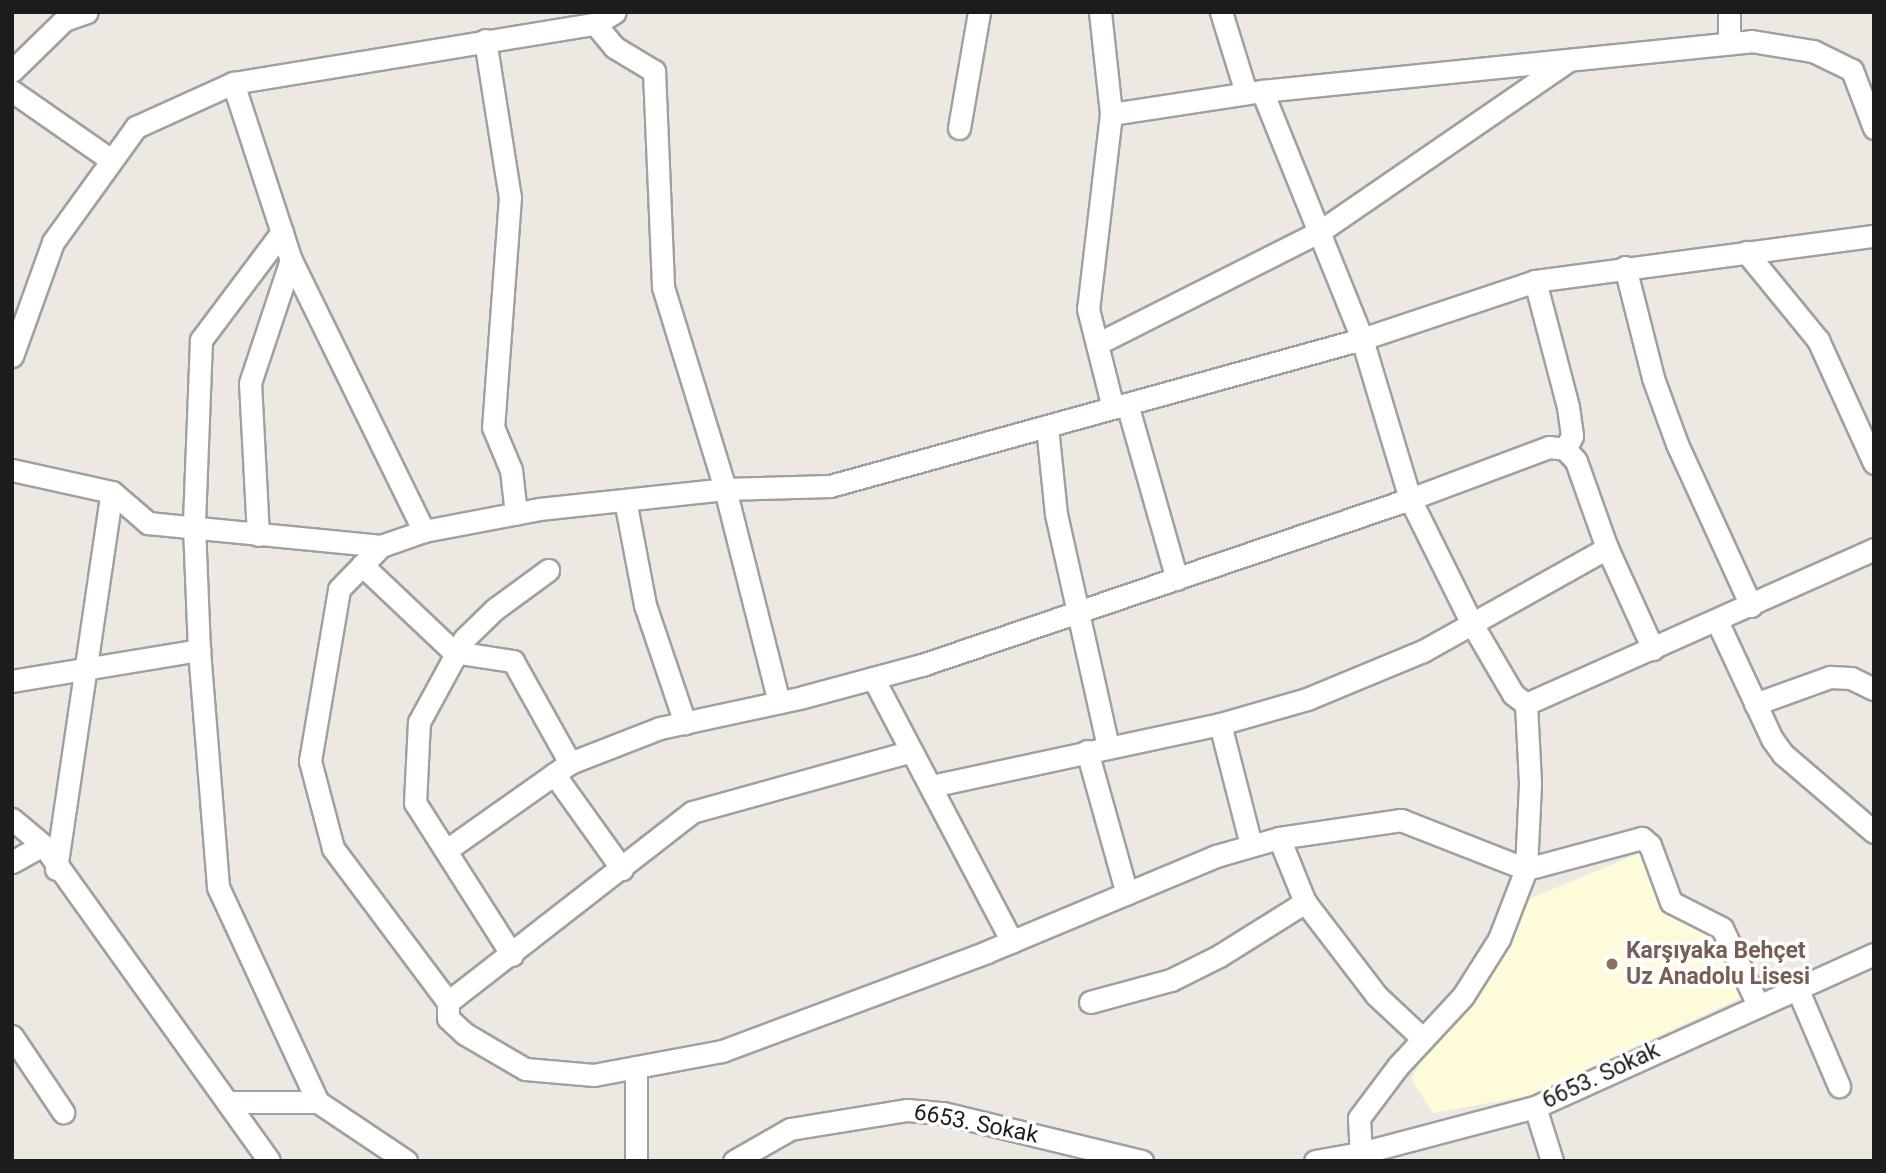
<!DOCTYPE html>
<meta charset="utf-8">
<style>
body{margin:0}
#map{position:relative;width:1886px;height:1173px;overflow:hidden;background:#ede8e2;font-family:Roboto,sans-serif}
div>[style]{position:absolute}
.education>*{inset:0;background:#fdfbda}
.roads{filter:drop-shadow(2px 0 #a0a0a0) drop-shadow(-2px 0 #a0a0a0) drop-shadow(0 2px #a0a0a0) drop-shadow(0 -2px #a0a0a0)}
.minor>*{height:21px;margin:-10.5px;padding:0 10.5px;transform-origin:10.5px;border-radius:10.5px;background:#fff}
.dots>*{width:19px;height:19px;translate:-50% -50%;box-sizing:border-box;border:4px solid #fff;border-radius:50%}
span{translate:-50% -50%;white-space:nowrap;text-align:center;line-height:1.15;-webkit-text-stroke:7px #fff;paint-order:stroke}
.education-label{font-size:23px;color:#785e54;font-weight:700}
.left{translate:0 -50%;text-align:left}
.street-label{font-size:23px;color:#1c1c1c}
.frame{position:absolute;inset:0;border:14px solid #1c1c1c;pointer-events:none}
</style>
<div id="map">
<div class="education">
<i style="clip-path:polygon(1642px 852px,1668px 915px,1715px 935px,1743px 997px,1528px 1096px,1433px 1113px,1411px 1079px,1439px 1028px,1480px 993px,1529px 899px)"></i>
</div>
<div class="roads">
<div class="minor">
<i style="left:1100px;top:12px;width:103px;rotate:83.8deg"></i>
<i style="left:1111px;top:114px;width:196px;rotate:96.7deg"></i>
<i style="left:1088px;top:309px;width:102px;rotate:75.8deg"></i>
<i style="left:1221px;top:12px;width:85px;rotate:72.8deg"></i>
<i style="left:1729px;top:12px;width:31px;rotate:90deg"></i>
<i style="left:595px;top:24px;width:30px;rotate:50deg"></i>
<i style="left:614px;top:47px;width:47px;rotate:31deg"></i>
<i style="left:654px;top:71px;width:216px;rotate:87.6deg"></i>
<i style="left:663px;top:287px;width:211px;rotate:72.9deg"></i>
<i style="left:725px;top:489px;width:220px;rotate:75.8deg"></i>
<i style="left:485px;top:40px;width:159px;rotate:81deg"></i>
<i style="left:510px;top:197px;width:231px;rotate:94.2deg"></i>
<i style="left:493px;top:427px;width:47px;rotate:67.3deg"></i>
<i style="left:511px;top:470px;width:44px;rotate:83.5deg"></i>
<i style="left:12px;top:71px;width:73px;rotate:-44.4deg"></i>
<i style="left:64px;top:20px;width:24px;rotate:-19deg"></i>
<i style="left:233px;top:83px;width:186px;rotate:71.9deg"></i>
<i style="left:291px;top:260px;width:302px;rotate:63.9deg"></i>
<i style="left:12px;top:91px;width:121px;rotate:34.9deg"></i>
<i style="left:1262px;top:91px;width:267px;rotate:68deg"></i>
<i style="left:1362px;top:339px;width:167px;rotate:73.3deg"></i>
<i style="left:1410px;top:499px;width:140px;rotate:63.6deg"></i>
<i style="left:1472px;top:624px;width:81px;rotate:59.6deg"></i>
<i style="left:1513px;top:694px;width:16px;rotate:38deg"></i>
<i style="left:1526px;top:704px;width:80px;rotate:87.1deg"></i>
<i style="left:1530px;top:784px;width:85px;rotate:92.7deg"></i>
<i style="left:1526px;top:869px;width:75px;rotate:111.1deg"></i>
<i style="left:1499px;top:939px;width:67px;rotate:122.3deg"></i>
<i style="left:1463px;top:996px;width:96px;rotate:132.9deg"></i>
<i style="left:1398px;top:1066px;width:65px;rotate:126.9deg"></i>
<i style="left:1359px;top:1118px;width:35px;rotate:87deg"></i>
<i style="left:1111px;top:114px;width:153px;rotate:-8.7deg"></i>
<i style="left:1262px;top:91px;width:492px;rotate:-5.8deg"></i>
<i style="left:1751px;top:41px;width:63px;rotate:9.2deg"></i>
<i style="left:1813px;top:51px;width:43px;rotate:26deg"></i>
<i style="left:1852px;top:70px;width:62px;rotate:69.2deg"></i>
<i style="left:959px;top:128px;width:118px;rotate:-80.2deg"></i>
<i style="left:282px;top:232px;width:135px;rotate:126.9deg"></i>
<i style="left:201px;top:340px;width:186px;rotate:92.2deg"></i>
<i style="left:194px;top:526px;width:124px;rotate:87.7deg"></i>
<i style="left:199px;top:650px;width:238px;rotate:85.4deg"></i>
<i style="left:218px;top:887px;width:237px;rotate:65.1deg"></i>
<i style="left:1746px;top:252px;width:114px;rotate:50.7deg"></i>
<i style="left:1818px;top:340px;width:135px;rotate:65.5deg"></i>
<i style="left:1625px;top:267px;width:114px;rotate:75.8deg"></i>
<i style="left:1653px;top:378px;width:70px;rotate:70deg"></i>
<i style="left:1677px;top:444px;width:178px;rotate:65.4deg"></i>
<i style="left:1535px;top:281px;width:130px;rotate:75.3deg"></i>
<i style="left:1568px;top:407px;width:29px;rotate:82deg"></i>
<i style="left:1572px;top:436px;width:15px;rotate:118deg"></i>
<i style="left:1097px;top:344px;width:249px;rotate:-26.8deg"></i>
<i style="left:1319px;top:232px;width:303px;rotate:-34.5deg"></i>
<i style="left:12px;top:356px;width:121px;rotate:-70.2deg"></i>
<i style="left:53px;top:242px;width:142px;rotate:-54.2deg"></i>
<i style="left:136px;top:127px;width:107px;rotate:-24.4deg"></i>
<i style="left:233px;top:83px;width:367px;rotate:-9.3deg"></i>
<i style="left:595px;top:24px;width:23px;rotate:-31deg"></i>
<i style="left:1127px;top:404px;width:182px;rotate:74.1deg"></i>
<i style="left:1047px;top:427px;width:87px;rotate:84.1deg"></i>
<i style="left:1056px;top:514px;width:238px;rotate:77.4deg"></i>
<i style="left:12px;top:470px;width:102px;rotate:12.4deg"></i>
<i style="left:112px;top:492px;width:48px;rotate:40.7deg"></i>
<i style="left:148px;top:523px;width:234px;rotate:5.6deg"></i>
<i style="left:625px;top:500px;width:107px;rotate:79.2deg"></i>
<i style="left:645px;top:605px;width:125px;rotate:71.3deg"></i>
<i style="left:258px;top:535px;width:152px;rotate:-93deg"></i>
<i style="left:250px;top:383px;width:130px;rotate:-71.6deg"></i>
<i style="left:362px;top:565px;width:127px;rotate:43.4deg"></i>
<i style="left:454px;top:652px;width:60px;rotate:8.7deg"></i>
<i style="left:513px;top:661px;width:117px;rotate:60.8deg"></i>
<i style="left:1717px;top:621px;width:130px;rotate:65deg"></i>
<i style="left:1772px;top:739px;width:19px;rotate:54deg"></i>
<i style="left:1783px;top:754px;width:120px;rotate:40.6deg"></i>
<i style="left:873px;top:678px;width:298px;rotate:62.2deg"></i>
<i style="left:12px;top:681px;width:190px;rotate:-9.4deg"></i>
<i style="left:1526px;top:704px;width:381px;rotate:-24deg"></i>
<i style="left:1755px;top:704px;width:80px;rotate:-19.8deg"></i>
<i style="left:1830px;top:677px;width:21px;rotate:3deg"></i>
<i style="left:1851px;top:678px;width:25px;rotate:26deg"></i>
<i style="left:1220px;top:724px;width:125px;rotate:75.6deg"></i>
<i style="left:1087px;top:751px;width:148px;rotate:74.4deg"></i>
<i style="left:554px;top:774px;width:117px;rotate:54.4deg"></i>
<i style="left:931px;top:786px;width:296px;rotate:-12.1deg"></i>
<i style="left:1220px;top:724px;width:91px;rotate:-16deg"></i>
<i style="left:1307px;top:699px;width:126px;rotate:-22.5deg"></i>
<i style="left:1423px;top:651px;width:211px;rotate:-29.2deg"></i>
<i style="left:12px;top:819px;width:40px;rotate:40deg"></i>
<i style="left:43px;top:845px;width:388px;rotate:54.4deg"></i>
<i style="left:1279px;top:838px;width:69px;rotate:67.9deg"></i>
<i style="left:448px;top:849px;width:149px;rotate:-35.2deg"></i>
<i style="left:570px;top:763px;width:97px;rotate:-21.3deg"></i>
<i style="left:660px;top:728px;width:146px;rotate:-12.2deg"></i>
<i style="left:803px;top:697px;width:123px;rotate:-15.1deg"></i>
<i style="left:922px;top:665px;width:515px;rotate:-18.79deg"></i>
<i style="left:1410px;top:499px;width:148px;rotate:-20.5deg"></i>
<i style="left:1549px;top:447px;width:16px;rotate:7deg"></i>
<i style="left:1565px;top:449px;width:16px;rotate:47deg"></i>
<i style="left:1576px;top:461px;width:92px;rotate:70.4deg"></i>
<i style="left:1607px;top:548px;width:111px;rotate:65.5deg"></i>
<i style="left:12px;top:862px;width:35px;rotate:-29deg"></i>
<i style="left:56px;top:869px;width:381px;rotate:-81.6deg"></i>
<i style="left:512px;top:955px;width:180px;rotate:-122.5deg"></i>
<i style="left:415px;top:803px;width:81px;rotate:-87.2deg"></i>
<i style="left:419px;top:722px;width:94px;rotate:-61.5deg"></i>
<i style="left:464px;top:639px;width:43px;rotate:-44.1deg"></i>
<i style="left:495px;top:609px;width:66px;rotate:-36.3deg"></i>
<i style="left:1797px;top:988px;width:107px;rotate:66.8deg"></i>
<i style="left:448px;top:1002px;width:309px;rotate:-37.9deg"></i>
<i style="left:692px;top:812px;width:228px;rotate:-15.5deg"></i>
<i style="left:1090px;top:1002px;width:84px;rotate:-15.2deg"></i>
<i style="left:1171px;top:980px;width:54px;rotate:-26.6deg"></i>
<i style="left:1219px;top:956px;width:102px;rotate:-32.1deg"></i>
<i style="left:1305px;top:902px;width:117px;rotate:52.6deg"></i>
<i style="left:1376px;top:995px;width:64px;rotate:43.1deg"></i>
<i style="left:1758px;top:1005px;width:85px;rotate:-115.1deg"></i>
<i style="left:1722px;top:928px;width:57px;rotate:-153deg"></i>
<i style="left:1671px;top:902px;width:61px;rotate:-110.2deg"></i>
<i style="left:1650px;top:845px;width:11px;rotate:-139deg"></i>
<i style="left:1642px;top:838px;width:120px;rotate:165deg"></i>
<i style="left:1526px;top:869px;width:134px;rotate:-158.6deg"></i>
<i style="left:1401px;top:820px;width:123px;rotate:171.6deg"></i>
<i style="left:1279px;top:838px;width:66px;rotate:164.1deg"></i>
<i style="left:1216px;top:856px;width:248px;rotate:157.3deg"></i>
<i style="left:987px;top:952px;width:283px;rotate:159.5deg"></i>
<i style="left:722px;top:1051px;width:130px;rotate:169.4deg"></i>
<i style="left:594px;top:1075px;width:69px;rotate:-175deg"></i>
<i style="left:525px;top:1069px;width:69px;rotate:-149.7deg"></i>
<i style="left:465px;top:1034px;width:23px;rotate:-137deg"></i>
<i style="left:448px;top:1018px;width:16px;rotate:-90deg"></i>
<i style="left:448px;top:1002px;width:192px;rotate:-126.8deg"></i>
<i style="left:333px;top:848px;width:90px;rotate:-104.8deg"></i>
<i style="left:310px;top:761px;width:174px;rotate:-80.4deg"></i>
<i style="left:339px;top:589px;width:60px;rotate:-45.7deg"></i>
<i style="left:381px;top:546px;width:46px;rotate:-19.2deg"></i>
<i style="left:424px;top:531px;width:117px;rotate:-10.8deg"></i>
<i style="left:539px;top:509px;width:187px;rotate:-6.1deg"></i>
<i style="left:725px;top:489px;width:105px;rotate:-1.6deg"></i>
<i style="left:830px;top:486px;width:552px;rotate:-15.45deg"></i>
<i style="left:1362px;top:339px;width:182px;rotate:-18.5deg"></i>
<i style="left:1535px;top:281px;width:342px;rotate:-7.6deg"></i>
<i style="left:12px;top:1036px;width:92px;rotate:56.1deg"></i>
<i style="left:636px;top:1067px;width:94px;rotate:90deg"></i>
<i style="left:230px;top:1102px;width:88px"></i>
<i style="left:318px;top:1102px;width:106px;rotate:33.8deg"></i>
<i style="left:1535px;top:1107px;width:57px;rotate:72.5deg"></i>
<i style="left:734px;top:1161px;width:64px;rotate:-29.7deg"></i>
<i style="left:790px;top:1129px;width:119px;rotate:-9.2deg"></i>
<i style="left:907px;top:1110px;width:36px;rotate:5deg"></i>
<i style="left:943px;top:1113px;width:205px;rotate:13.6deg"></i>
<i style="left:1315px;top:1161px;width:47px;rotate:-9.9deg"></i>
<i style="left:1361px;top:1153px;width:180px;rotate:-14.8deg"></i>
<i style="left:1535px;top:1107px;width:372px;rotate:-24.3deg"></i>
</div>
</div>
<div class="dots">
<i style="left:1612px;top:964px;background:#8d6e63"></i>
</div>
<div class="education-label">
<span class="left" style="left:1626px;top:964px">Karşıyaka Behçet<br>Uz Anadolu Lisesi</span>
</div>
<div class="street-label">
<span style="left:1601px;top:1076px;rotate:-25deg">6653. Sokak</span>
<span style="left:976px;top:1124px;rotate:11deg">6653. Sokak</span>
</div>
<div class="frame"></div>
</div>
